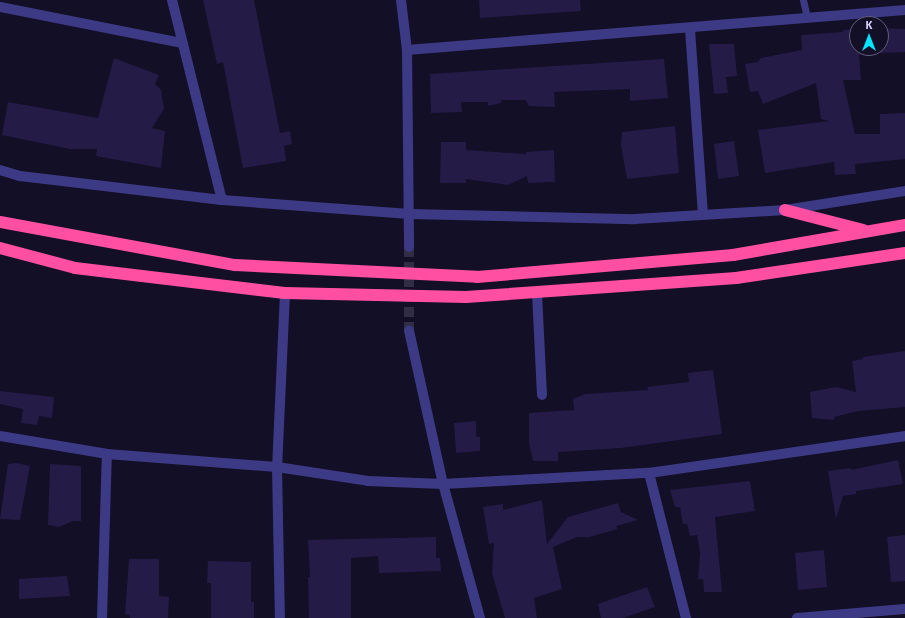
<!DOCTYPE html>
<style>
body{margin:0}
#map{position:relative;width:905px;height:618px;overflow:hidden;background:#130f26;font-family:"Exo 2",sans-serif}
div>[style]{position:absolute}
.building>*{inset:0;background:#241b47}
.street-tunnel>*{height:10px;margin-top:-5px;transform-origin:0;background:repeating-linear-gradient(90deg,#312d47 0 10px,transparent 0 15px)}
.lane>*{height:7px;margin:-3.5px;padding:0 3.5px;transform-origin:3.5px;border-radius:3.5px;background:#3d3a85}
.street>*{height:10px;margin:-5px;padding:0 5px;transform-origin:5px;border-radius:5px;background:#3d3a85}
.highway>*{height:12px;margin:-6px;padding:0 6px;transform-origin:6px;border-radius:6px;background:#ff4fa3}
span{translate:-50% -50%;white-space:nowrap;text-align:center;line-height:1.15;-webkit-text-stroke:3px #130f26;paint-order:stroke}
.north{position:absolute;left:849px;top:16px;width:40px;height:40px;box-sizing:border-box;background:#130f26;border:1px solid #625e7d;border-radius:50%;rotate:0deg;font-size:11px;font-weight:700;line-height:16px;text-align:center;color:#d9d4ff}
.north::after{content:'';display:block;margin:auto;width:14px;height:18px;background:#00e5ff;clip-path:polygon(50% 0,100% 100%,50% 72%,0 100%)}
</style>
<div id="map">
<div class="building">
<i style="clip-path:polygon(203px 0,254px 0,280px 133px,290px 131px,292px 144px,284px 146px,286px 161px,243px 168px,223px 62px,217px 64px)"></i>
<i style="clip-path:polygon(479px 0,580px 0,581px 11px,480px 18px)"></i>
<i style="clip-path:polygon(881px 28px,905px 29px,905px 52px,859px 54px,861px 80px,843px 80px,855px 134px,880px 134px,880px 114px,905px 113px,905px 159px,855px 164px,856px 174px,835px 175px,834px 162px,765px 173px,758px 130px,829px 121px,821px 119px,816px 83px,763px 104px,758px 91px,750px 92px,745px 64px,758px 62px,761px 58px,802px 50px,801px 35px,843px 32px,843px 30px,857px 29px,857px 48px,881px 48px)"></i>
<i style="clip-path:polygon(709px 44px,734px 44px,737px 76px,726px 77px,728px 93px,714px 94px)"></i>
<i style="clip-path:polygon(114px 58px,159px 75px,155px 84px,161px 90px,164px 109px,152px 128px,165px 131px,161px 168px,96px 156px,97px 149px,70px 149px,2px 135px,8px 102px,98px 118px)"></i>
<i style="clip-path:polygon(664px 59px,668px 98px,630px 101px,630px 89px,554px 92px,555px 107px,529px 106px,526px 100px,501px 100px,501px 103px,488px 106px,488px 102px,461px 102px,462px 112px,431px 113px,430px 74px)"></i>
<i style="clip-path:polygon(675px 126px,679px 173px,627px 179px,621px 145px,622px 132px)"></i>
<i style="clip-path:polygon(734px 141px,739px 176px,718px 179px,714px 144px)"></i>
<i style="clip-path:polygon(441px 142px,466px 142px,466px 150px,526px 154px,526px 152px,554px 150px,555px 182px,528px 183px,527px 176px,508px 185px,466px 179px,466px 183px,440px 183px)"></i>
<i style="clip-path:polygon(905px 351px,905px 407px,858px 411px,834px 417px,834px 420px,812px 418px,810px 392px,836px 387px,856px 392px,852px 361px,863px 359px,863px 357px)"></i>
<i style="clip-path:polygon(713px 370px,722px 434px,621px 448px,558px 452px,558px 461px,533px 461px,529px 443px,529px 413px,574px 410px,573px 399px,585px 394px,648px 390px,647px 387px,689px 382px,688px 373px)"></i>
<i style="clip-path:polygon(0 391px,54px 397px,52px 418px,39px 416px,37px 425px,21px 423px,23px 409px,0 404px)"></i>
<i style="clip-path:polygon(476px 421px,476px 436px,480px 437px,480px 451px,456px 453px,454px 423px)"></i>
<i style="clip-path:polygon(898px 460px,903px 484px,856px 491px,856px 494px,843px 496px,836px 519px,828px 471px,851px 468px,851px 470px)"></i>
<i style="clip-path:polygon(17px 463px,30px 466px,20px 520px,0 519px,8px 464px)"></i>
<i style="clip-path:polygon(50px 464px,81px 466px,81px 521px,73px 521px,59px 527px,48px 525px)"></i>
<i style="clip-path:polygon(750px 481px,755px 511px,715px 517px,722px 592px,704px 592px,703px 579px,698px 579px,700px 553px,697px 535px,690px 536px,687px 524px,683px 524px,680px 507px,675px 507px,670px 490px)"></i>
<i style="clip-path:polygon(542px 500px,547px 544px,568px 517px,618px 503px,621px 512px,638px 520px,616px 526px,618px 529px,589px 537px,577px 537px,553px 547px,562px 589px,534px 598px,537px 618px,505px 618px,492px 573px,494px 543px,489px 544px,483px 507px,503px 504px,503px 510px)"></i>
<i style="clip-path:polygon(905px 535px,905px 581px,891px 582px,887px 537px)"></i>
<i style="clip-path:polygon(436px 537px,436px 558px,440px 558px,441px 571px,379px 573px,378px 556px,351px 558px,351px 618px,309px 618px,308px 577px,310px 577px,308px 540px)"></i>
<i style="clip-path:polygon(824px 550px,827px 587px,798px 590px,795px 553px)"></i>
<i style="clip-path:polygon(129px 559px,159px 559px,159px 596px,169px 597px,168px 618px,130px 618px,129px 615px,125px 614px)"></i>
<i style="clip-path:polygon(208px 561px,251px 562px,251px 602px,254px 602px,254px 618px,211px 618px,211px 583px,207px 583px)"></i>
<i style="clip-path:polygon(67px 576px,70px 596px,19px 599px,19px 579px)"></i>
<i style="clip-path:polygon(647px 587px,655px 607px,623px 618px,601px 618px,598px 604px)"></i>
</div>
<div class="street-tunnel">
<i style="left:409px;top:247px;width:84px;rotate:90deg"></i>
</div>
<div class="lane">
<i style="left:803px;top:0;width:18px;rotate:77deg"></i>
</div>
<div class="street">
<i style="left:172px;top:0;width:206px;rotate:76deg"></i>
<i style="left:222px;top:200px;width:188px;rotate:4.3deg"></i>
<i style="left:409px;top:214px;width:226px;rotate:1.3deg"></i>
<i style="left:635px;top:219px;width:150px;rotate:-3.4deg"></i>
<i style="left:785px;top:210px;width:121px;rotate:-9deg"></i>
<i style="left:401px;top:0;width:50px;rotate:83.2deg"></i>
<i style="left:407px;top:50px;width:197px;rotate:89.4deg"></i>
<i style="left:0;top:7px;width:186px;rotate:11.2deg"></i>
<i style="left:690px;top:29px;width:186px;rotate:86deg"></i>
<i style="left:407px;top:50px;width:500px;rotate:-4.6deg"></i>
<i style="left:0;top:170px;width:21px;rotate:17deg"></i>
<i style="left:20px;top:176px;width:203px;rotate:6.8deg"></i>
<i style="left:285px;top:293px;width:174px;rotate:92.6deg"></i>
<i style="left:277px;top:467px;width:92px;rotate:8.7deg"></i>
<i style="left:368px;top:481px;width:75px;rotate:2.3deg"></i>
<i style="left:443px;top:484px;width:157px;rotate:-102.5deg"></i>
<i style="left:537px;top:293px;width:102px;rotate:87.2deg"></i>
<i style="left:0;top:436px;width:109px;rotate:9.5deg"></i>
<i style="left:107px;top:454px;width:170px;rotate:4.4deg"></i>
<i style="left:277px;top:467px;width:151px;rotate:88.9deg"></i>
<i style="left:649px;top:473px;width:150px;rotate:75.7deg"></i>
<i style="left:102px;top:618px;width:164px;rotate:-88.3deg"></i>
<i style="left:480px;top:618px;width:139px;rotate:-105.4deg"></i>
<i style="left:443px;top:484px;width:206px;rotate:-3.1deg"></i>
<i style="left:649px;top:473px;width:259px;rotate:-8.2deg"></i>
<i style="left:797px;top:618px;width:108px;rotate:-4.8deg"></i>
</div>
<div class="highway">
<i style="left:785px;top:210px;width:81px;rotate:14.4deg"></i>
<i style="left:0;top:222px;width:239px;rotate:10.4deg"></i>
<i style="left:235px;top:265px;width:242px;rotate:2.8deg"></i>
<i style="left:477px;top:277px;width:257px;rotate:-4.9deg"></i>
<i style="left:733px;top:255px;width:175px;rotate:-9.9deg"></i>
<i style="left:0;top:248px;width:78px;rotate:14.9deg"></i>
<i style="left:75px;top:268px;width:211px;rotate:6.8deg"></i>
<i style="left:285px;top:293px;width:181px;rotate:1.3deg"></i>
<i style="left:466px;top:297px;width:271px;rotate:-4deg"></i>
<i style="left:736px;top:278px;width:171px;rotate:-8.4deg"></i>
</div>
<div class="north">K</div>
</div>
